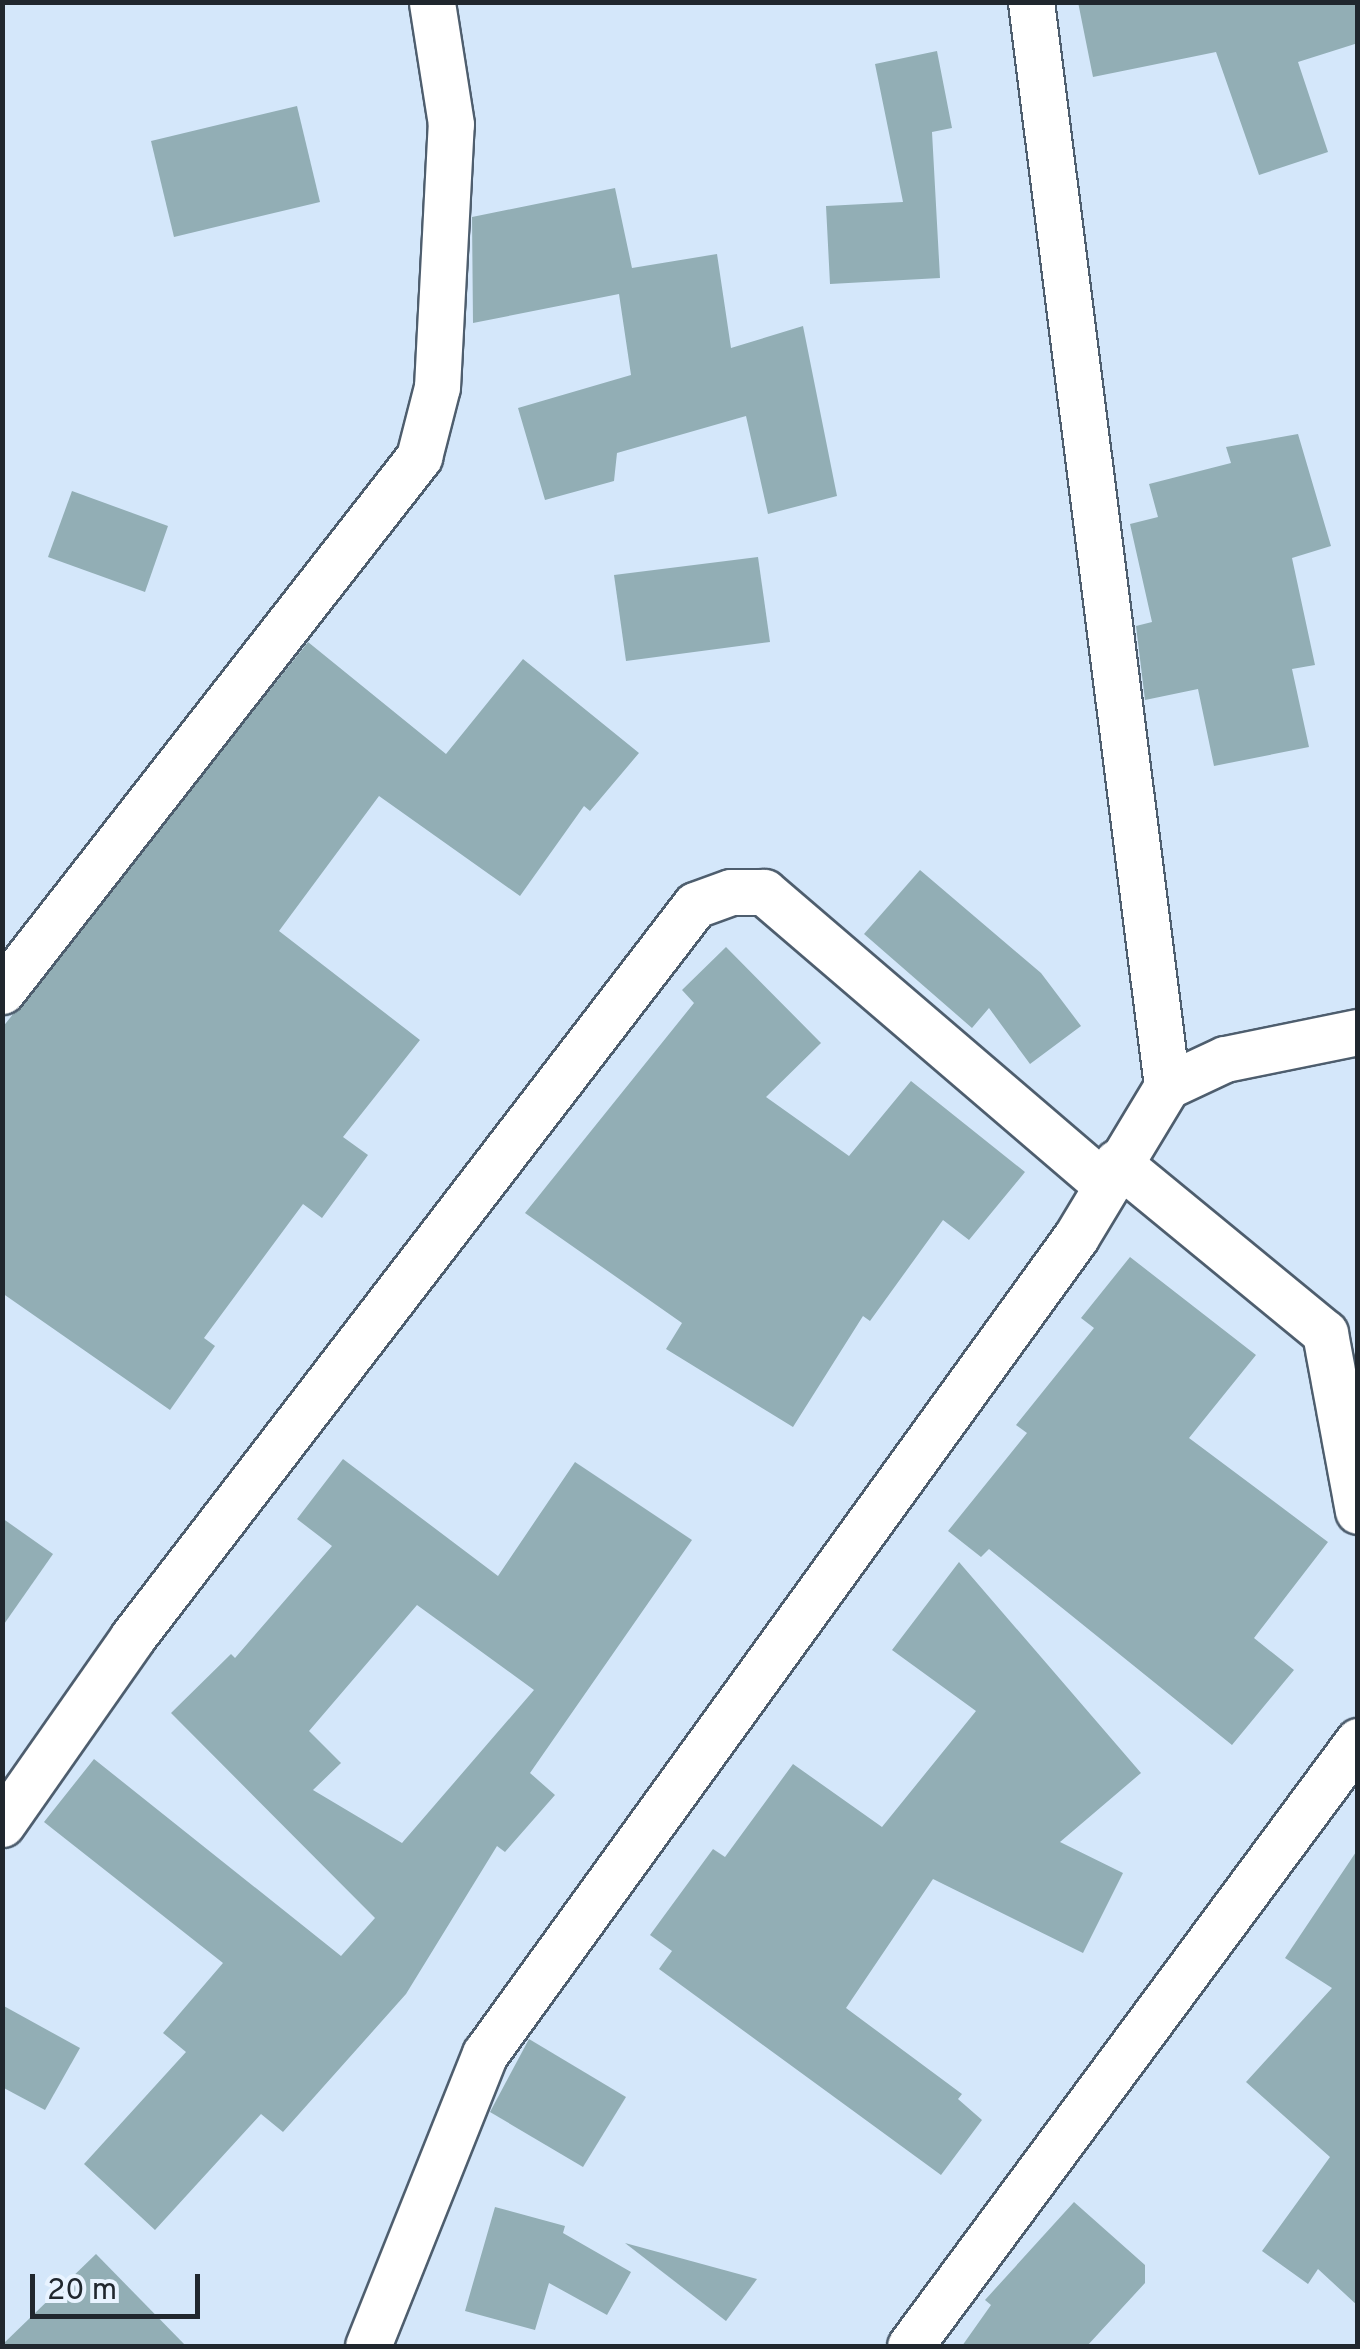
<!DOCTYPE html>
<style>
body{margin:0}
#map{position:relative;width:1360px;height:2349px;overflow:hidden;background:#d4e7fa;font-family:Overpass,sans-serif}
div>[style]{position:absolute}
.building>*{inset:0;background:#92aeb5}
.roads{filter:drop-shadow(2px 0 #4e5e6e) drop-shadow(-2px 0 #4e5e6e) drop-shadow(0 2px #4e5e6e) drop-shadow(0 -2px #4e5e6e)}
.street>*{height:45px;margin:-22.5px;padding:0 22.5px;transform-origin:22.5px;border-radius:22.5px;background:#fff}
span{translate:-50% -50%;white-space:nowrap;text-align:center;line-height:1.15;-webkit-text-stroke:8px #e8f3ff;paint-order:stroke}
.frame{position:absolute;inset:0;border:5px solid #20272e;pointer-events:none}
.scale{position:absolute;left:30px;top:2274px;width:170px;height:45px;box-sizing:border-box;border:5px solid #20272e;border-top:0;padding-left:12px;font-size:30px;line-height:35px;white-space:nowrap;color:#20272e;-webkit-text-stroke:8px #e8f3ff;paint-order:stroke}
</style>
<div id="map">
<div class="building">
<i style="clip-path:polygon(1078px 2px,1358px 2px,1358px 43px,1298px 62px,1328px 152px,1259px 175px,1216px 52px,1093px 77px)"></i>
<i style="clip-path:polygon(937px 51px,952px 128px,932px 132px,940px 278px,830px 284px,826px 206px,903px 202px,875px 64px)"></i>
<i style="clip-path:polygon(297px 106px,320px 202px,174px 237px,151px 141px)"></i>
<i style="clip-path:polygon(615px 188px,632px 268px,717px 254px,731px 348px,803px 326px,837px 496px,768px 514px,746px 416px,617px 453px,614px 481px,545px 500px,518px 408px,631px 375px,619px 294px,473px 323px,472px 217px)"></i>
<i style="clip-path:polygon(1298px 434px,1331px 546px,1292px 558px,1315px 665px,1292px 669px,1309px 747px,1214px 766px,1198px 689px,1145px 700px,1136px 626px,1152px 622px,1130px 524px,1158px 517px,1149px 484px,1231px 463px,1226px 447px)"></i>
<i style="clip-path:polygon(72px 491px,168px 526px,145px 592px,48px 557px)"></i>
<i style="clip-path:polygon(758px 557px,770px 642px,626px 661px,614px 575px)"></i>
<i style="clip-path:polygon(308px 642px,446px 754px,523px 659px,639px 753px,590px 811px,584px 806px,520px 896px,379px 796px,279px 931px,420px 1040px,343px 1137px,368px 1155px,322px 1218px,303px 1204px,204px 1338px,215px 1346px,170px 1410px,2px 1293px,2px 1028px)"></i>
<i style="clip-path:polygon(920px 870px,1041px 973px,1081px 1026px,1030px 1064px,989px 1008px,972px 1028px,864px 934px)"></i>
<i style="clip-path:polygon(726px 947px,821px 1043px,766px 1097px,849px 1156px,911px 1081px,1025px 1172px,969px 1240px,943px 1220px,870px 1321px,863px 1316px,793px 1427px,666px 1349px,682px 1323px,525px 1213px,694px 1003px,682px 990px)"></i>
<i style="clip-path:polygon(1130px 1257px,1256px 1355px,1189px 1438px,1328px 1542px,1254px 1638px,1294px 1670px,1232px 1745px,989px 1549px,981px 1557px,948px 1531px,1027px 1433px,1016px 1425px,1094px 1328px,1081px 1318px)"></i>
<i style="clip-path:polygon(evenodd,343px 1459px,498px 1576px,575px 1462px,692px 1540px,530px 1773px,555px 1795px,505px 1852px,497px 1846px,406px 1994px,283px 2132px,261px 2114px,155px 2230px,84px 2164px,186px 2052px,163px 2033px,223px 1963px,44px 1822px,94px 1759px,341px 1956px,375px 1918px,171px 1713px,231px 1654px,235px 1658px,332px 1546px,297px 1519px,343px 1459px,417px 1605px,534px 1690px,402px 1843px,313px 1790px,341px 1763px,309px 1731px,417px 1605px)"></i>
<i style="clip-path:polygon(2px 1518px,53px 1554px,2px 1627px)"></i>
<i style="clip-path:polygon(959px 1562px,1141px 1773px,1060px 1842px,1123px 1873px,1083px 1953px,933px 1879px,846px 2008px,962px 2094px,958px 2099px,982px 2120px,941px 2175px,659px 1969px,672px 1951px,650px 1935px,713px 1849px,725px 1857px,793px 1764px,882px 1827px,976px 1711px,892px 1650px)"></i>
<i style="clip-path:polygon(1358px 1849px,1358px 2306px,1318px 2269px,1308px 2284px,1262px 2251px,1330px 2157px,1246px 2082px,1332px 1988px,1285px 1958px)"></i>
<i style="clip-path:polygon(2px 2005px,80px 2048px,45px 2110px,2px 2087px)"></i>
<i style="clip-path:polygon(529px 2039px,626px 2097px,583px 2167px,490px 2112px)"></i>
<i style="clip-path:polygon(1074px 2202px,1145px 2265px,1145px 2283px,1087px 2346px,962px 2346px,991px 2305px,985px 2300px)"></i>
<i style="clip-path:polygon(495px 2207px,565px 2226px,563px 2233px,631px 2272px,607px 2315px,549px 2283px,535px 2330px,465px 2311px)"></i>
<i style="clip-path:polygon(625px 2243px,757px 2279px,726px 2321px)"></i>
<i style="clip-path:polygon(96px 2254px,186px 2346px,2px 2346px,2px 2345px)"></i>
</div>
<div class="roads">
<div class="street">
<i style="left:1031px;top:2px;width:1092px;rotate:82.85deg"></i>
<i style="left:2px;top:991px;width:678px;rotate:-52.01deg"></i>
<i style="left:419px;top:457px;width:72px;rotate:-75.6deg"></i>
<i style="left:437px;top:387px;width:263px;rotate:-87deg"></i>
<i style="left:451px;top:124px;width:123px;rotate:-98.9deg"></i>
<i style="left:1117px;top:1162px;width:269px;rotate:39.4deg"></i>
<i style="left:1325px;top:1333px;width:181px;rotate:79.5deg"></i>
<i style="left:2px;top:1824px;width:227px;rotate:-55deg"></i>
<i style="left:132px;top:1638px;width:924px;rotate:-52.47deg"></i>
<i style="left:695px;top:905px;width:38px;rotate:-20deg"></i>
<i style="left:731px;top:892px;width:33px"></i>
<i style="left:764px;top:892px;width:449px;rotate:40.6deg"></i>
<i style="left:368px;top:2346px;width:315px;rotate:-68.2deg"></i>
<i style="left:485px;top:2054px;width:1008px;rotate:-54.12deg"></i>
<i style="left:1076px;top:1237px;width:176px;rotate:-58.9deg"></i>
<i style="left:1167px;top:1086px;width:64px;rotate:-25deg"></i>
<i style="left:1225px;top:1059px;width:136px;rotate:-11.5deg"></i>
<i style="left:910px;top:2346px;width:753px;rotate:-53.48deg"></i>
</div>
</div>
<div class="frame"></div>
<div class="scale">20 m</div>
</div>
